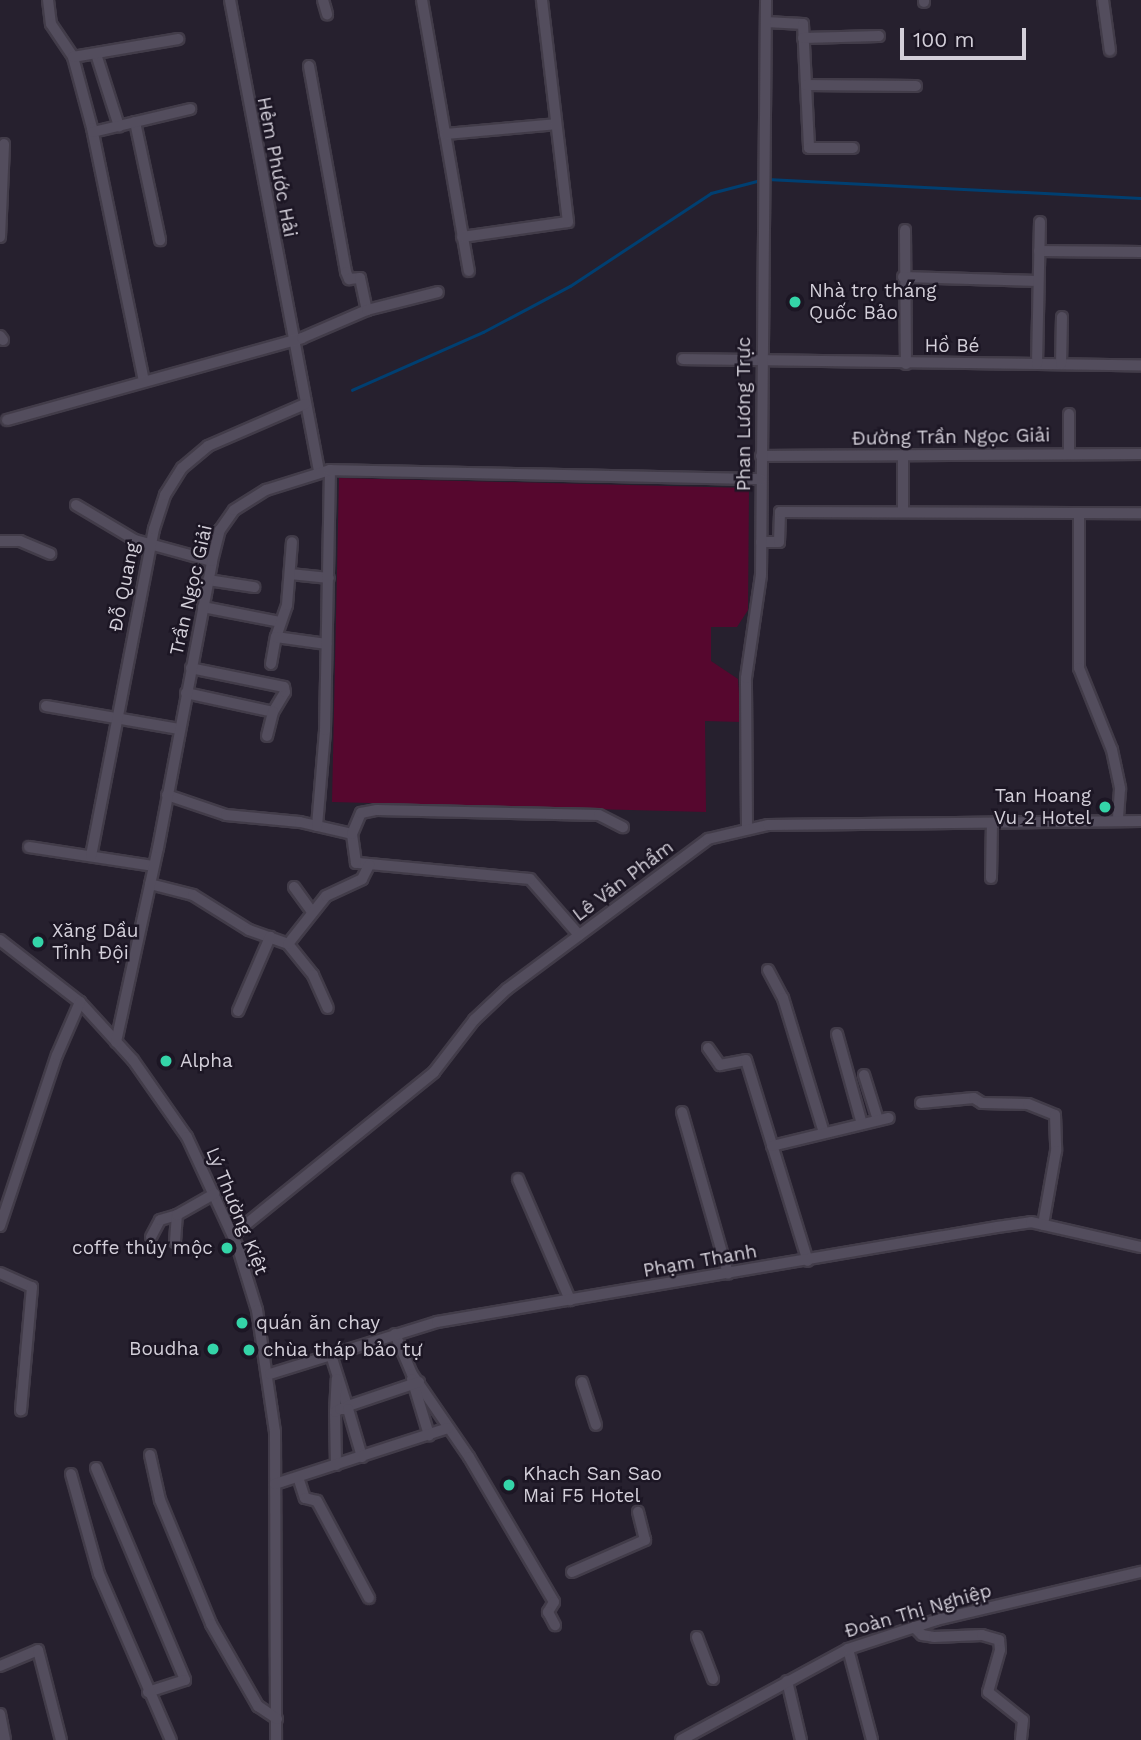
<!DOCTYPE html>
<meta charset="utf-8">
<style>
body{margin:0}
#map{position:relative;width:1141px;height:1740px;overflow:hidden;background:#26202e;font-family:"Work Sans",sans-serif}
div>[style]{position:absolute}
.green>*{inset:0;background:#56072e}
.stream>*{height:2.5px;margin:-1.25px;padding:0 1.25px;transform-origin:1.25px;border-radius:1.25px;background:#003f71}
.roads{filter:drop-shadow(2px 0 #423c49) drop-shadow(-2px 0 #423c49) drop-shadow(0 2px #423c49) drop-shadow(0 -2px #423c49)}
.minor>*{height:10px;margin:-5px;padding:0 5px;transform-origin:5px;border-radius:5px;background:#534d5d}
.dots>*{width:19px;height:19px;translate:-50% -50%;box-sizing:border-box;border:4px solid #1c1624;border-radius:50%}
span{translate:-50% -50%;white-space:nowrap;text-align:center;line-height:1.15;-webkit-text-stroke:5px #1c1624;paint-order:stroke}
.street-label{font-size:19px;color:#d3cfd9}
.poi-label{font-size:19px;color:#d3cfd9}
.left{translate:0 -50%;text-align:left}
.right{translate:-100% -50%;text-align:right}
.scale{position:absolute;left:900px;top:28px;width:126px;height:32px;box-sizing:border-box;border:4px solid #d3cfd9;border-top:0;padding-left:9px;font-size:21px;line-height:24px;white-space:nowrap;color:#d3cfd9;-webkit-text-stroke:5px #1c1624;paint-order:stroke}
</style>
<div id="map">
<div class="green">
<i style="clip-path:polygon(339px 478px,749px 488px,748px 610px,737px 627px,711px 627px,711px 661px,738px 679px,741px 722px,705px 721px,706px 812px,332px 802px)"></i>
</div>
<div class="stream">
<i style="left:767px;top:179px;width:374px;rotate:2.9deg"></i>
<i style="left:352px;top:390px;width:143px;rotate:-23.9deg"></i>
<i style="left:483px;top:332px;width:98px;rotate:-27.9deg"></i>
<i style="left:570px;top:286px;width:169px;rotate:-33.4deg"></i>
<i style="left:711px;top:193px;width:52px;rotate:-14.6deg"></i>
</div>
<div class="roads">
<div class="minor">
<i style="left:48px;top:0;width:24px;rotate:83deg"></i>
<i style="left:51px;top:24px;width:40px;rotate:56deg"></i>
<i style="left:73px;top:57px;width:73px;rotate:75deg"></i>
<i style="left:92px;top:128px;width:258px;rotate:78.4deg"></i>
<i style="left:230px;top:0;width:480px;rotate:79.3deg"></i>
<i style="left:323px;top:0;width:15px;rotate:74deg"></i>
<i style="left:422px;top:0;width:275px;rotate:80.2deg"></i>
<i style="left:924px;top:0;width:2px;rotate:90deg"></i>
<i style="left:1103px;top:0;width:51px;rotate:82.2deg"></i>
<i style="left:766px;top:22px;width:37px;rotate:3deg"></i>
<i style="left:803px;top:24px;width:124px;rotate:87.2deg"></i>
<i style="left:809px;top:148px;width:44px"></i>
<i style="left:803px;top:38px;width:76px;rotate:-1.5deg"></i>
<i style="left:96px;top:54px;width:76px;rotate:72.3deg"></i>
<i style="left:73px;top:57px;width:107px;rotate:-9.7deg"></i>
<i style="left:309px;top:66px;width:209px;rotate:79.8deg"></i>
<i style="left:346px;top:272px;width:8px;rotate:67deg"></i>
<i style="left:349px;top:279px;width:11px;rotate:-5deg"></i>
<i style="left:360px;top:278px;width:33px;rotate:78deg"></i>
<i style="left:806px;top:85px;width:110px;rotate:0.5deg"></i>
<i style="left:135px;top:122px;width:121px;rotate:78deg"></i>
<i style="left:93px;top:132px;width:100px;rotate:-13.3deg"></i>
<i style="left:445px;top:134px;width:111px;rotate:-5.1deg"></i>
<i style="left:905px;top:230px;width:134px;rotate:89.6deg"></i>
<i style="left:0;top:237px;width:93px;rotate:-87.5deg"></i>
<i style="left:462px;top:237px;width:107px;rotate:-8.1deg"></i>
<i style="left:568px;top:222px;width:224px;rotate:-96.7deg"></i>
<i style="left:1039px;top:251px;width:102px;rotate:0.6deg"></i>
<i style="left:903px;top:277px;width:135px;rotate:1.7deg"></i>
<i style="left:0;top:336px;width:5px;rotate:53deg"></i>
<i style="left:683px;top:359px;width:458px;rotate:0.8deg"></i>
<i style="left:1037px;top:364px;width:142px;rotate:-88.8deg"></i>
<i style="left:1061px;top:364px;width:47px;rotate:-88.8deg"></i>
<i style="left:1069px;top:414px;width:40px;rotate:90deg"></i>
<i style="left:7px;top:420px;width:306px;rotate:-15.5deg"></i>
<i style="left:302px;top:338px;width:71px;rotate:-23.3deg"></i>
<i style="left:367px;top:310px;width:73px;rotate:-14.2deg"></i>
<i style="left:761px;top:456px;width:380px;rotate:-0.3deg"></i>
<i style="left:903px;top:456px;width:54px;rotate:90deg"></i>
<i style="left:76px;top:505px;width:69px;rotate:30.7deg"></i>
<i style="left:135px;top:540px;width:80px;rotate:15.3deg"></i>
<i style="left:1079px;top:513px;width:155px;rotate:90deg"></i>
<i style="left:1079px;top:668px;width:88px;rotate:68.1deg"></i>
<i style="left:1112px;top:750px;width:40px;rotate:78deg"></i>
<i style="left:1120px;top:789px;width:32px;rotate:94deg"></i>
<i style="left:0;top:541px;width:20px"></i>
<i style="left:20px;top:541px;width:33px;rotate:23deg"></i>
<i style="left:761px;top:542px;width:18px"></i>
<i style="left:779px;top:542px;width:30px;rotate:-88deg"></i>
<i style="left:780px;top:512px;width:361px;rotate:0.2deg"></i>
<i style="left:290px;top:574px;width:39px;rotate:6deg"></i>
<i style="left:208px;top:580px;width:47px;rotate:8.7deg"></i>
<i style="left:203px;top:607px;width:78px;rotate:11deg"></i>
<i style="left:276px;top:637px;width:34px;rotate:-71deg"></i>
<i style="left:287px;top:605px;width:63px;rotate:-85.5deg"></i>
<i style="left:271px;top:664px;width:27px;rotate:-80deg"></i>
<i style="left:276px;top:637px;width:51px;rotate:7.8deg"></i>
<i style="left:186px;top:693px;width:89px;rotate:12.3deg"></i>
<i style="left:273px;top:712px;width:23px;rotate:-59deg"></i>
<i style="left:285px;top:692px;width:5px;rotate:-101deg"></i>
<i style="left:284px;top:687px;width:95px;rotate:-168.5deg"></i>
<i style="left:46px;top:706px;width:135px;rotate:9.8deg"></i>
<i style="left:267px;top:736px;width:25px;rotate:-76deg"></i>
<i style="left:167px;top:795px;width:62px;rotate:18.7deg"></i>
<i style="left:226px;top:815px;width:74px;rotate:5.4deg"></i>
<i style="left:300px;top:822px;width:53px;rotate:13deg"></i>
<i style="left:317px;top:826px;width:96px;rotate:-85.2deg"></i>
<i style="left:325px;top:730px;width:260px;rotate:-88.9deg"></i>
<i style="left:747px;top:828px;width:150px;rotate:-90.4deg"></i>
<i style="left:746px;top:678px;width:104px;rotate:-81.7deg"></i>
<i style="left:761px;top:575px;width:575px;rotate:-89.5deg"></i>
<i style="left:29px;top:847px;width:125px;rotate:8.7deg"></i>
<i style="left:91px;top:856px;width:333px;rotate:-79.1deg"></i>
<i style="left:154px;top:529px;width:36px;rotate:-72deg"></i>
<i style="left:165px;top:495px;width:32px;rotate:-58deg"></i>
<i style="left:182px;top:468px;width:34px;rotate:-40deg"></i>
<i style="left:208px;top:446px;width:106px;rotate:-23.4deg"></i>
<i style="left:991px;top:878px;width:55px;rotate:-89deg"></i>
<i style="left:150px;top:884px;width:44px;rotate:14.3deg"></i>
<i style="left:193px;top:895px;width:66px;rotate:32deg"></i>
<i style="left:249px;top:930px;width:41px;rotate:19.7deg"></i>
<i style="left:288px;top:944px;width:40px;rotate:51deg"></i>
<i style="left:313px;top:975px;width:36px;rotate:66deg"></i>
<i style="left:294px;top:887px;width:31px;rotate:54deg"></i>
<i style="left:579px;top:935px;width:74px;rotate:-131.2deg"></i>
<i style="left:530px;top:879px;width:175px;rotate:-174.7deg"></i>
<i style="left:356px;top:863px;width:29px;rotate:-98deg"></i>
<i style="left:352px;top:834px;width:23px;rotate:-67deg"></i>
<i style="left:361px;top:813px;width:16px;rotate:-11deg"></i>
<i style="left:377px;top:810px;width:222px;rotate:1.3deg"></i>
<i style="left:599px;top:815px;width:27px;rotate:27deg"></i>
<i style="left:0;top:940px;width:101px;rotate:37.8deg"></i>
<i style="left:80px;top:1002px;width:79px;rotate:47.6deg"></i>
<i style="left:133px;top:1060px;width:94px;rotate:55deg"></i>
<i style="left:187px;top:1137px;width:119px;rotate:65.2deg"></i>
<i style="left:237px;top:1245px;width:68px;rotate:72.9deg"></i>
<i style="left:257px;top:1310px;width:123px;rotate:81.6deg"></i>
<i style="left:275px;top:1432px;width:308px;rotate:89.8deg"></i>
<i style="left:288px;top:944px;width:61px;rotate:-51.6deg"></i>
<i style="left:326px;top:896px;width:40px;rotate:-25deg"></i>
<i style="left:362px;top:879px;width:16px;rotate:-63deg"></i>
<i style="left:768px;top:970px;width:32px;rotate:62deg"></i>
<i style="left:783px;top:998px;width:141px;rotate:73.1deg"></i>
<i style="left:238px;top:1011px;width:81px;rotate:-66.6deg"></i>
<i style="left:837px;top:1034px;width:93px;rotate:74.5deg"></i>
<i style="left:116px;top:1042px;width:198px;rotate:-77.8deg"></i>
<i style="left:158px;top:848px;width:292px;rotate:-79.3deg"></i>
<i style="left:212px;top:561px;width:32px;rotate:-76deg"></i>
<i style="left:220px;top:530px;width:24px;rotate:-55deg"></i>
<i style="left:234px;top:510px;width:38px;rotate:-32deg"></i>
<i style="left:266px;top:490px;width:67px;rotate:-17.4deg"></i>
<i style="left:330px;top:470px;width:431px;rotate:1.2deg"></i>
<i style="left:708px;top:1048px;width:21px;rotate:55deg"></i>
<i style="left:720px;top:1065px;width:26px;rotate:-11deg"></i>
<i style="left:746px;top:1060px;width:210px;rotate:72.9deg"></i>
<i style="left:864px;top:1075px;width:47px;rotate:72.7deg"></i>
<i style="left:921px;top:1103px;width:53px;rotate:-5.4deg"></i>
<i style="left:974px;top:1098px;width:9px;rotate:32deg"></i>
<i style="left:982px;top:1103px;width:46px;rotate:1.2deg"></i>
<i style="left:1028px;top:1104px;width:29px;rotate:22deg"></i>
<i style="left:1055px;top:1115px;width:36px;rotate:88deg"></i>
<i style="left:1056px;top:1151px;width:75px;rotate:100deg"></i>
<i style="left:682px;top:1112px;width:168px;rotate:74.1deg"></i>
<i style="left:772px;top:1146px;width:120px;rotate:-13.5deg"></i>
<i style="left:518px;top:1179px;width:132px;rotate:66.7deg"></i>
<i style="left:0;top:1226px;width:180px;rotate:-71.6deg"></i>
<i style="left:57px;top:1055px;width:58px;rotate:-66.5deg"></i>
<i style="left:233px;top:1235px;width:259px;rotate:-39deg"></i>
<i style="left:434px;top:1072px;width:66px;rotate:-52.4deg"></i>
<i style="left:474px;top:1020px;width:45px;rotate:-43.2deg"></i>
<i style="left:507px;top:989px;width:251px;rotate:-36.7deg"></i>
<i style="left:708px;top:839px;width:62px;rotate:-13.1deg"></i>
<i style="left:768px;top:825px;width:373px;rotate:-0.6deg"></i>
<i style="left:151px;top:1237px;width:19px;rotate:-62deg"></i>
<i style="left:160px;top:1220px;width:18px;rotate:-16deg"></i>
<i style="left:175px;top:1242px;width:27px;rotate:-86deg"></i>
<i style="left:177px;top:1215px;width:43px;rotate:-29.6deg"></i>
<i style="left:0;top:1273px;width:35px;rotate:24deg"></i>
<i style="left:32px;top:1287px;width:124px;rotate:95.1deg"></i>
<i style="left:395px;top:1334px;width:43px;rotate:67deg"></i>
<i style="left:412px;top:1374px;width:101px;rotate:55.5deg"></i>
<i style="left:469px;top:1457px;width:168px;rotate:59.6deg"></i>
<i style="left:554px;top:1602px;width:12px;rotate:121deg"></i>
<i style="left:548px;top:1612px;width:15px;rotate:62deg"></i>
<i style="left:331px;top:1355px;width:57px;rotate:72.5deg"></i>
<i style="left:270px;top:1374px;width:175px;rotate:-17.3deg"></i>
<i style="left:437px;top:1322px;width:568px;rotate:-9.63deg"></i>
<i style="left:997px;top:1227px;width:34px;rotate:-8deg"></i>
<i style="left:1031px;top:1222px;width:113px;rotate:12.8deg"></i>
<i style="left:412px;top:1379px;width:59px;rotate:73.1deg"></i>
<i style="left:582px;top:1382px;width:45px;rotate:72deg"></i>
<i style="left:348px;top:1406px;width:75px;rotate:-18.7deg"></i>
<i style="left:335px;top:1412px;width:33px;rotate:-87deg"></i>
<i style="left:150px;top:1455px;width:46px;rotate:77.5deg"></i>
<i style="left:160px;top:1500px;width:134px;rotate:67.6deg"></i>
<i style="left:211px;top:1624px;width:95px;rotate:60.2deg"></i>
<i style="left:258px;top:1706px;width:23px;rotate:34deg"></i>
<i style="left:336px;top:1465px;width:53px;rotate:-91.1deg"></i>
<i style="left:335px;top:1412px;width:6px;rotate:-31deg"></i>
<i style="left:340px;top:1409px;width:8px"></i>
<i style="left:348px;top:1409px;width:50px;rotate:73.7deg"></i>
<i style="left:96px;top:1468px;width:230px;rotate:67.2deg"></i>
<i style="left:185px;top:1680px;width:39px;rotate:162deg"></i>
<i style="left:71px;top:1474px;width:104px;rotate:74.4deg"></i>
<i style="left:99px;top:1574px;width:181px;rotate:66.6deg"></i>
<i style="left:298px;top:1477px;width:22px;rotate:72deg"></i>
<i style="left:305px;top:1498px;width:12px;rotate:14deg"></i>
<i style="left:317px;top:1501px;width:110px;rotate:61.8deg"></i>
<i style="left:275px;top:1484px;width:182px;rotate:-17.9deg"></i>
<i style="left:572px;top:1572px;width:80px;rotate:-23.7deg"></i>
<i style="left:645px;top:1540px;width:29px;rotate:-104deg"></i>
<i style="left:914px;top:1627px;width:11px;rotate:45deg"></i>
<i style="left:922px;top:1635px;width:12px;rotate:9deg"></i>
<i style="left:934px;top:1637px;width:48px;rotate:-2.4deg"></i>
<i style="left:982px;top:1635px;width:18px;rotate:16deg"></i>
<i style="left:999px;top:1640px;width:10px;rotate:84deg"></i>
<i style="left:1000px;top:1650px;width:44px;rotate:105.9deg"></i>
<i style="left:988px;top:1692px;width:45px;rotate:38.7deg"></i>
<i style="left:1023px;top:1720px;width:20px;rotate:96deg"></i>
<i style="left:697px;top:1637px;width:45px;rotate:69.1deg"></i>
<i style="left:848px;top:1649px;width:94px;rotate:75.2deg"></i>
<i style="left:0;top:1666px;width:41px;rotate:-22.8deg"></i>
<i style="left:38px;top:1650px;width:93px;rotate:75.7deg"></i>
<i style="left:787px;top:1681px;width:61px;rotate:76.7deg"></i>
<i style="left:0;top:1714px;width:26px;rotate:79deg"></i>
<i style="left:681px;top:1740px;width:190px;rotate:-28.6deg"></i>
<i style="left:848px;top:1649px;width:93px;rotate:-18.2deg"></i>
<i style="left:936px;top:1620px;width:211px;rotate:-13.2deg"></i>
</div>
</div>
<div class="dots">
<i style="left:795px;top:302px;background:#34d4a8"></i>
<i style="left:1105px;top:807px;background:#34d4a8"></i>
<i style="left:38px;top:942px;background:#34d4a8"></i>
<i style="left:166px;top:1061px;background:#34d4a8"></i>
<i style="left:227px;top:1248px;background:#34d4a8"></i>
<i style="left:242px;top:1323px;background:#34d4a8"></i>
<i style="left:213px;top:1349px;background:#34d4a8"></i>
<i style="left:249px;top:1350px;background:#34d4a8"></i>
<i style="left:509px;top:1485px;background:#34d4a8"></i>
</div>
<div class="street-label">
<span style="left:277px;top:167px;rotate:79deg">Hẻm Phước Hải</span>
<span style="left:952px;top:346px">Hồ Bé</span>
<span style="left:744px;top:414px;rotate:-90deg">Phan Lương Trực</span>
<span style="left:951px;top:437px;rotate:-1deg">Đường Trần Ngọc Giải</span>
<span style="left:124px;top:587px;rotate:-79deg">Đỗ Quang</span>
<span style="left:191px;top:590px;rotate:-77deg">Trần Ngọc Giải</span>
<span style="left:623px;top:881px;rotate:-37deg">Lê Văn Phẩm</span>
<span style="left:237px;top:1211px;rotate:68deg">Lý Thường Kiệt</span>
<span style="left:700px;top:1261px;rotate:-10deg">Phạm Thanh</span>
<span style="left:918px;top:1611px;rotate:-16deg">Đoàn Thị Nghiệp</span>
</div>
<div class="poi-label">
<span class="left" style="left:809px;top:302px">Nhà trọ tháng<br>Quốc Bảo</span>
<span class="right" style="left:1091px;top:807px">Tan Hoang<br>Vu 2 Hotel</span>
<span class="left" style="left:52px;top:942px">Xăng Dầu<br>Tỉnh Đội</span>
<span class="left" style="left:180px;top:1061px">Alpha</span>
<span class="right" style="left:213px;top:1248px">coffe thủy mộc</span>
<span class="left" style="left:256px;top:1323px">quán ăn chay</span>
<span class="right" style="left:199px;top:1349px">Boudha</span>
<span class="left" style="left:263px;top:1350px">chùa tháp bảo tự</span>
<span class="left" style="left:523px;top:1485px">Khach San Sao<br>Mai F5 Hotel</span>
</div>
<div class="scale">100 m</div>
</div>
